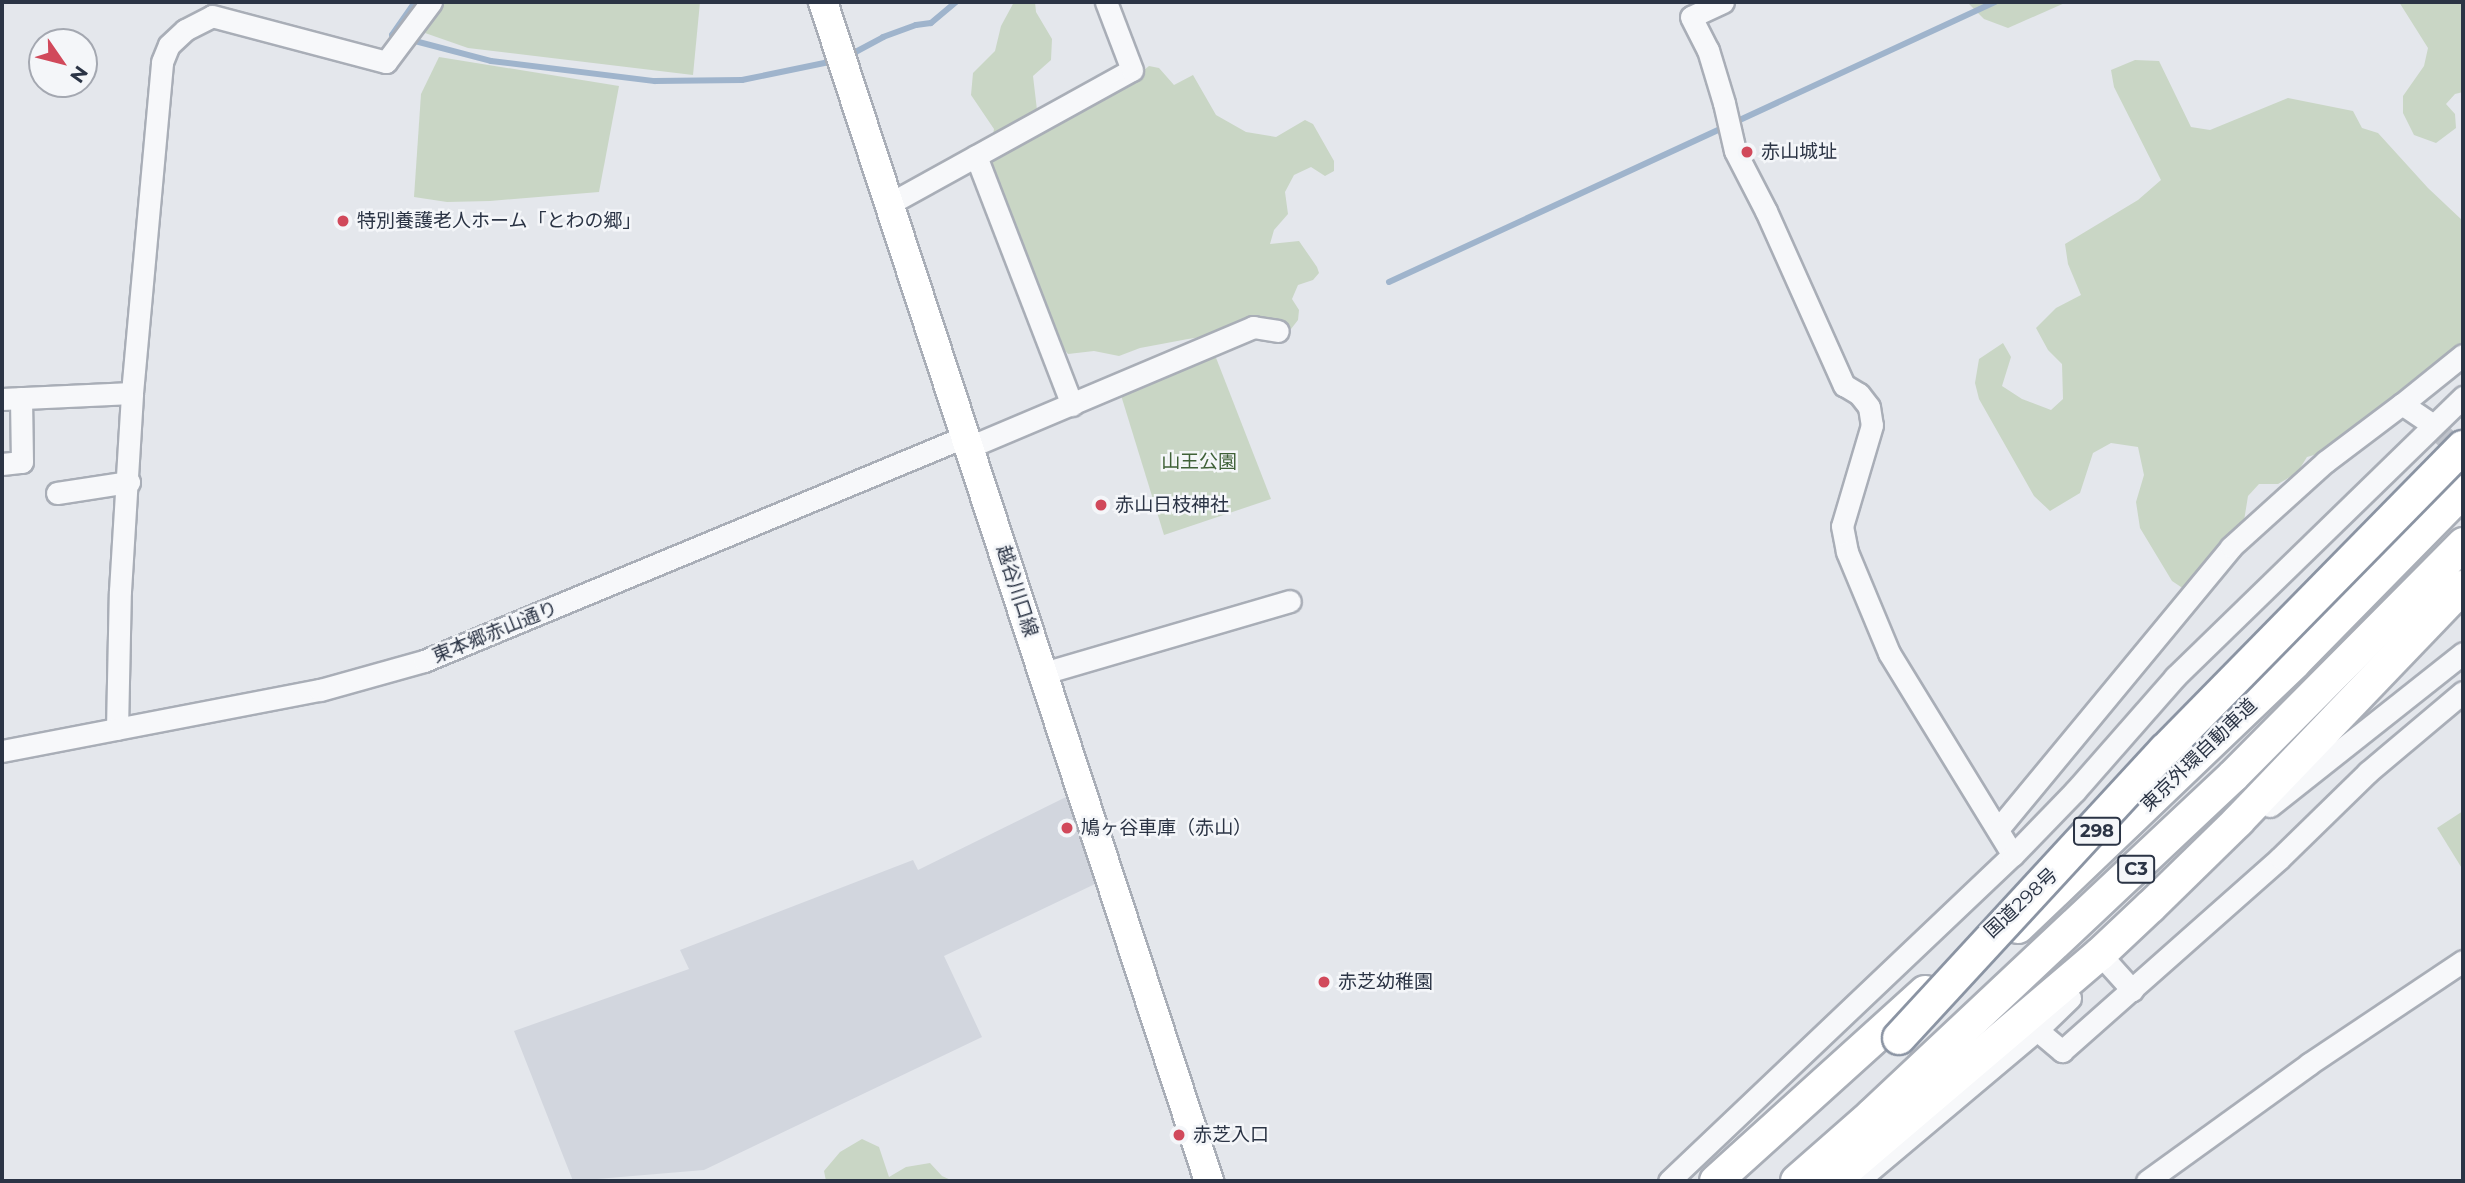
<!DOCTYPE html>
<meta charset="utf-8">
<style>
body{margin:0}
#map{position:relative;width:2465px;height:1183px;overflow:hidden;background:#e4e7ec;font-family:Montserrat,"Noto Sans JP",sans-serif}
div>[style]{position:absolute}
.built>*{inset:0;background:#d2d6de}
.green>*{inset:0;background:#c9d6c5}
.stream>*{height:6px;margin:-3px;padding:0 3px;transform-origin:3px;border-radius:3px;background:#9fb4cc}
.minor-tunnel>*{height:21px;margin-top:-10.5px;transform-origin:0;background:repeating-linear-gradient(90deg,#bfc3cb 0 21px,transparent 0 31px)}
.roads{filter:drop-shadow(2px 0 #a9aeb7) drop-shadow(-2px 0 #a9aeb7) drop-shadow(0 2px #a9aeb7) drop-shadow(0 -2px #a9aeb7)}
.minor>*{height:21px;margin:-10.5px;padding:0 10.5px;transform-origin:10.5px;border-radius:10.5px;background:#f7f8fa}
.major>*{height:28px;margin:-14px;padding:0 14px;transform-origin:14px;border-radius:14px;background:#fff}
.highway>*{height:32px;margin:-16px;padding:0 16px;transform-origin:16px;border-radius:16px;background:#fff}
.bridges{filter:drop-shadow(2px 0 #8b94a3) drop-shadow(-2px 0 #8b94a3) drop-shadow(0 2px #8b94a3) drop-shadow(0 -2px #8b94a3)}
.highway-bridge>*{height:32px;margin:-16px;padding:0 16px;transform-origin:16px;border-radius:16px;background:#fff}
.dots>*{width:19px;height:19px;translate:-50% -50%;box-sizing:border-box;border:4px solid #f4f6f9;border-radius:50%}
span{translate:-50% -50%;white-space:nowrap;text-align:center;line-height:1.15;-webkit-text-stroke:5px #f4f6f9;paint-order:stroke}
.shield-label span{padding:2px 5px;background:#f4f6f9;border:2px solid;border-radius:5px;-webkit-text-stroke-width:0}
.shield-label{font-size:18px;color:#2b3445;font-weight:700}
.poi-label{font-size:19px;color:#2b3445}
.left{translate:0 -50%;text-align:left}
.park-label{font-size:19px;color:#3f6138}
.street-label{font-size:19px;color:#2b3445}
.frame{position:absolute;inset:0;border:4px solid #2b3445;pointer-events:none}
.north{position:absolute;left:28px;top:28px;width:70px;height:70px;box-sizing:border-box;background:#f4f6f9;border:2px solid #a4a8b1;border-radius:50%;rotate:125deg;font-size:19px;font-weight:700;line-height:28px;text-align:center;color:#2b3445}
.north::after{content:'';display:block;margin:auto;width:24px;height:32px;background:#d1495b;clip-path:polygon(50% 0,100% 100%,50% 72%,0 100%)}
</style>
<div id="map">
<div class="built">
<i style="clip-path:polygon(1066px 797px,1095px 884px,944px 956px,982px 1037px,704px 1170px,573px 1181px,514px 1031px,689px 969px,680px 950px,913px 860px,918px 870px)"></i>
</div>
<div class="green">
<i style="clip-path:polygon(445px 2px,700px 2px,693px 75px,468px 48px,425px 33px)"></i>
<i style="clip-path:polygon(1014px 2px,1035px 2px,1036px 12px,1052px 39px,1051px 60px,1033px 76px,1037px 110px,1063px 111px,1129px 82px,1149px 66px,1159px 68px,1174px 85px,1193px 75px,1216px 115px,1246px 132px,1276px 137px,1305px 120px,1313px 124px,1334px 161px,1334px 171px,1325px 176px,1311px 167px,1294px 175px,1285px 192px,1288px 214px,1274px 230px,1270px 244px,1299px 241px,1317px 267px,1319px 273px,1313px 280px,1298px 285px,1292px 299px,1299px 310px,1298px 320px,1291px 329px,1277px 326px,1188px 339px,1140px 348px,1119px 356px,1094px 351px,1068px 354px,1050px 332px,987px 167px,994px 129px,971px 95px,973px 73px,995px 51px,1001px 26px)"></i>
<i style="clip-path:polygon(1967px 2px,2067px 2px,2008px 28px,1984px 19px)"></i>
<i style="clip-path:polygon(2399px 2px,2463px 2px,2463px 92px,2455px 94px,2446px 104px,2455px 114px,2456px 128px,2436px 143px,2414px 135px,2403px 113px,2403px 96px,2424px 66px,2428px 48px)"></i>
<i style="clip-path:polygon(439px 57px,619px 86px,599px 192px,490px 201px,447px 202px,414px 197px,421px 94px)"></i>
<i style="clip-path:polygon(2135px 60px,2159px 61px,2191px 127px,2210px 130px,2288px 98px,2353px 111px,2362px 128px,2378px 133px,2428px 188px,2463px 221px,2463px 343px,2406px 385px,2390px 404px,2321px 453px,2307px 457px,2297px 473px,2278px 484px,2259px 484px,2248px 496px,2243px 527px,2184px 589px,2172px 581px,2140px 528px,2136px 502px,2144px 475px,2138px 447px,2111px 443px,2093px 453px,2080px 493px,2050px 511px,2034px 496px,1979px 399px,1975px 383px,1979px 359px,2003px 343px,2011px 357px,2002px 386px,2022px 399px,2051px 410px,2063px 399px,2062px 364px,2048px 350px,2036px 328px,2056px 308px,2081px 295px,2068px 264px,2065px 244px,2138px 200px,2161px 180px,2114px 87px,2111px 70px)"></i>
<i style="clip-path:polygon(1213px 350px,1271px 499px,1164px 535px,1120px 392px)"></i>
<i style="clip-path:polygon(2463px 811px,2463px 870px,2437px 828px)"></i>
<i style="clip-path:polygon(862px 1139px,879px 1147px,889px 1177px,906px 1167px,930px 1163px,942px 1176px,953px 1181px,826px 1181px,824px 1171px,840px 1152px)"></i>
</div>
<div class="stream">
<i style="left:415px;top:2px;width:40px;rotate:124.9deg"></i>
<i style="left:392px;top:35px;width:102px;rotate:14.7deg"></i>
<i style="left:491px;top:61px;width:165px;rotate:7deg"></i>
<i style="left:655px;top:81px;width:87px;rotate:-0.7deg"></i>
<i style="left:742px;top:80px;width:94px;rotate:-11.7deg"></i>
<i style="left:848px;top:56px;width:40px;rotate:-28deg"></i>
<i style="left:883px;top:37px;width:35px;rotate:-20deg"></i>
<i style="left:916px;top:25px;width:15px;rotate:-8deg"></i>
<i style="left:931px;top:23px;width:33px;rotate:-40deg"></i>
<i style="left:1389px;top:282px;width:668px;rotate:-24.8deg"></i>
</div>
<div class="minor-tunnel">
<i style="left:2433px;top:425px;width:42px;rotate:45deg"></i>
</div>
<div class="roads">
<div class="minor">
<i style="left:1723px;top:2px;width:35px;rotate:155deg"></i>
<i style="left:1691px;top:17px;width:37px;rotate:63deg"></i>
<i style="left:1708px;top:50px;width:55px;rotate:73.2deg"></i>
<i style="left:1724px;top:103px;width:49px;rotate:77.1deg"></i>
<i style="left:1735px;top:151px;width:68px;rotate:62.7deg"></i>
<i style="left:1766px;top:211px;width:191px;rotate:65.9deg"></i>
<i style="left:1844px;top:385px;width:17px;rotate:31deg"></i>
<i style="left:1859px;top:394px;width:16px;rotate:52deg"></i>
<i style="left:1869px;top:407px;width:18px;rotate:81deg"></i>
<i style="left:1872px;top:425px;width:105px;rotate:106.5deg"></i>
<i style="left:1842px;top:526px;width:26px;rotate:79deg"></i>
<i style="left:1847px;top:552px;width:109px;rotate:67.4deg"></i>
<i style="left:1889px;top:653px;width:237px;rotate:58.5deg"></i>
<i style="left:976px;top:156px;width:267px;rotate:68.9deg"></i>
<i style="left:889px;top:204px;width:277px;rotate:-28.9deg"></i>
<i style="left:1132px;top:70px;width:73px;rotate:-110.9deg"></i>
<i style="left:2px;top:399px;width:130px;rotate:-2.6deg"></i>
<i style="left:2402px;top:404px;width:78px;rotate:-38.8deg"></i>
<i style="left:967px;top:448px;width:311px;rotate:-22.9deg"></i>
<i style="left:1253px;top:327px;width:25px;rotate:9deg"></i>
<i style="left:2px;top:464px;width:20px;rotate:-6deg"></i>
<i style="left:22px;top:462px;width:64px;rotate:-90.9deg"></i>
<i style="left:57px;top:493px;width:73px;rotate:-8.7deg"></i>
<i style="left:1044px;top:673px;width:256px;rotate:-16.3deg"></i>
<i style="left:117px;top:729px;width:138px;rotate:-88.8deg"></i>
<i style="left:120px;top:591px;width:198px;rotate:-86.5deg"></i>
<i style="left:132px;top:393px;width:332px;rotate:-84.8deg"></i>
<i style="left:162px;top:62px;width:18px;rotate:-68deg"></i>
<i style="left:169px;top:45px;width:22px;rotate:-43deg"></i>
<i style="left:185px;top:30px;width:30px;rotate:-27deg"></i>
<i style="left:212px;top:16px;width:180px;rotate:14.8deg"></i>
<i style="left:386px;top:62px;width:75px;rotate:-53.1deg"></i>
<i style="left:2px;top:751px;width:324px;rotate:-10.9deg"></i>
<i style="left:320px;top:690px;width:108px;rotate:-15.6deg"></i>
<i style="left:424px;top:661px;width:585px;rotate:-22.53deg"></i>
<i style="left:2270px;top:806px;width:246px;rotate:-38.4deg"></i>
<i style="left:1998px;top:829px;width:366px;rotate:-50.4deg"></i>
<i style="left:2231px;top:547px;width:127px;rotate:-42.1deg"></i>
<i style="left:2325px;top:462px;width:96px;rotate:-37deg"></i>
<i style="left:2402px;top:404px;width:37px;rotate:34deg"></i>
<i style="left:2107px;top:962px;width:38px;rotate:48deg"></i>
<i style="left:2037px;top:1030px;width:33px;rotate:40deg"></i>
<i style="left:2062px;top:1051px;width:291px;rotate:-41.5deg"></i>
<i style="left:2280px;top:858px;width:123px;rotate:-44.3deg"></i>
<i style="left:2368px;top:772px;width:124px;rotate:-40.1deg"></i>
<i style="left:1861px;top:1178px;width:230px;rotate:-40.1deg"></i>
<i style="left:2037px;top:1030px;width:46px;rotate:-44.1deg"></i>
<i style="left:1669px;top:1181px;width:474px;rotate:-43.5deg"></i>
<i style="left:2013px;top:855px;width:89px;rotate:-45.9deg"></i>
<i style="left:2075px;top:791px;width:152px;rotate:-48.7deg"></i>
<i style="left:2175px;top:677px;width:402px;rotate:-44.2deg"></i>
<i style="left:2147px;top:1181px;width:200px;rotate:-35.8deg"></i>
<i style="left:2309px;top:1064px;width:185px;rotate:-33.8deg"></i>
</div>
<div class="major">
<i style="left:823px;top:2px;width:1241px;rotate:71.87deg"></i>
</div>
<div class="highway">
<i style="left:2018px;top:927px;width:382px;rotate:-43.7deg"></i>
<i style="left:2294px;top:663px;width:241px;rotate:-45.5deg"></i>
<i style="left:1716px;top:1181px;width:282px;rotate:-42.1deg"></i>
<i style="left:1797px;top:1181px;width:100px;rotate:-41.3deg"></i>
<i style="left:1872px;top:1115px;width:495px;rotate:-43.2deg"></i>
<i style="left:2233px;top:776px;width:327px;rotate:-45.2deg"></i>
<i style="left:1833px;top:1181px;width:350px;rotate:-40.4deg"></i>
<i style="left:2100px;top:954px;width:70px;rotate:-43.3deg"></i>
<i style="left:2151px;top:906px;width:122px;rotate:-44.3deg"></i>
<i style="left:2238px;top:821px;width:325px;rotate:-46.2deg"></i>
</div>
</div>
<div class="bridges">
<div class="highway-bridge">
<i style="left:1899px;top:1038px;width:392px;rotate:-47.3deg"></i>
<i style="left:2165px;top:750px;width:425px;rotate:-45.5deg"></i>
</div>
</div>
<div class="dots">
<i style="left:1747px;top:152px;background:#d1495b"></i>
<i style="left:343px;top:221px;background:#d1495b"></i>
<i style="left:1101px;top:505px;background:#d1495b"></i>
<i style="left:1067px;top:828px;background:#d1495b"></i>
<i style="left:1324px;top:982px;background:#d1495b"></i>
<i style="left:1179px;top:1135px;background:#d1495b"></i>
</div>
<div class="shield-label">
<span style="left:2097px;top:831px">298</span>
<span style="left:2136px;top:869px">C3</span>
</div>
<div class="poi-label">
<span class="left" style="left:1761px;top:152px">赤山城址</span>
<span class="left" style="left:357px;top:221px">特別養護老人ホーム「とわの郷」</span>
<span class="left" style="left:1115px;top:505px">赤山日枝神社</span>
<span class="left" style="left:1081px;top:828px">鳩ヶ谷車庫（赤山）</span>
<span class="left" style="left:1338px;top:982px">赤芝幼稚園</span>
<span class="left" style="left:1193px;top:1135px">赤芝入口</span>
</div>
<div class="park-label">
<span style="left:1199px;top:462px">山王公園</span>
</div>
<div class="street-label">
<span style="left:1017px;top:591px;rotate:72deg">越谷川口線</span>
<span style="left:495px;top:632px;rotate:-22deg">東本郷赤山通り</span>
<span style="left:2199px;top:755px;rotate:-44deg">東京外環自動車道</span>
<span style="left:2021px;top:903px;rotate:-43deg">国道298号</span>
</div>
<div class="frame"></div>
<div class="north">N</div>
</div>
